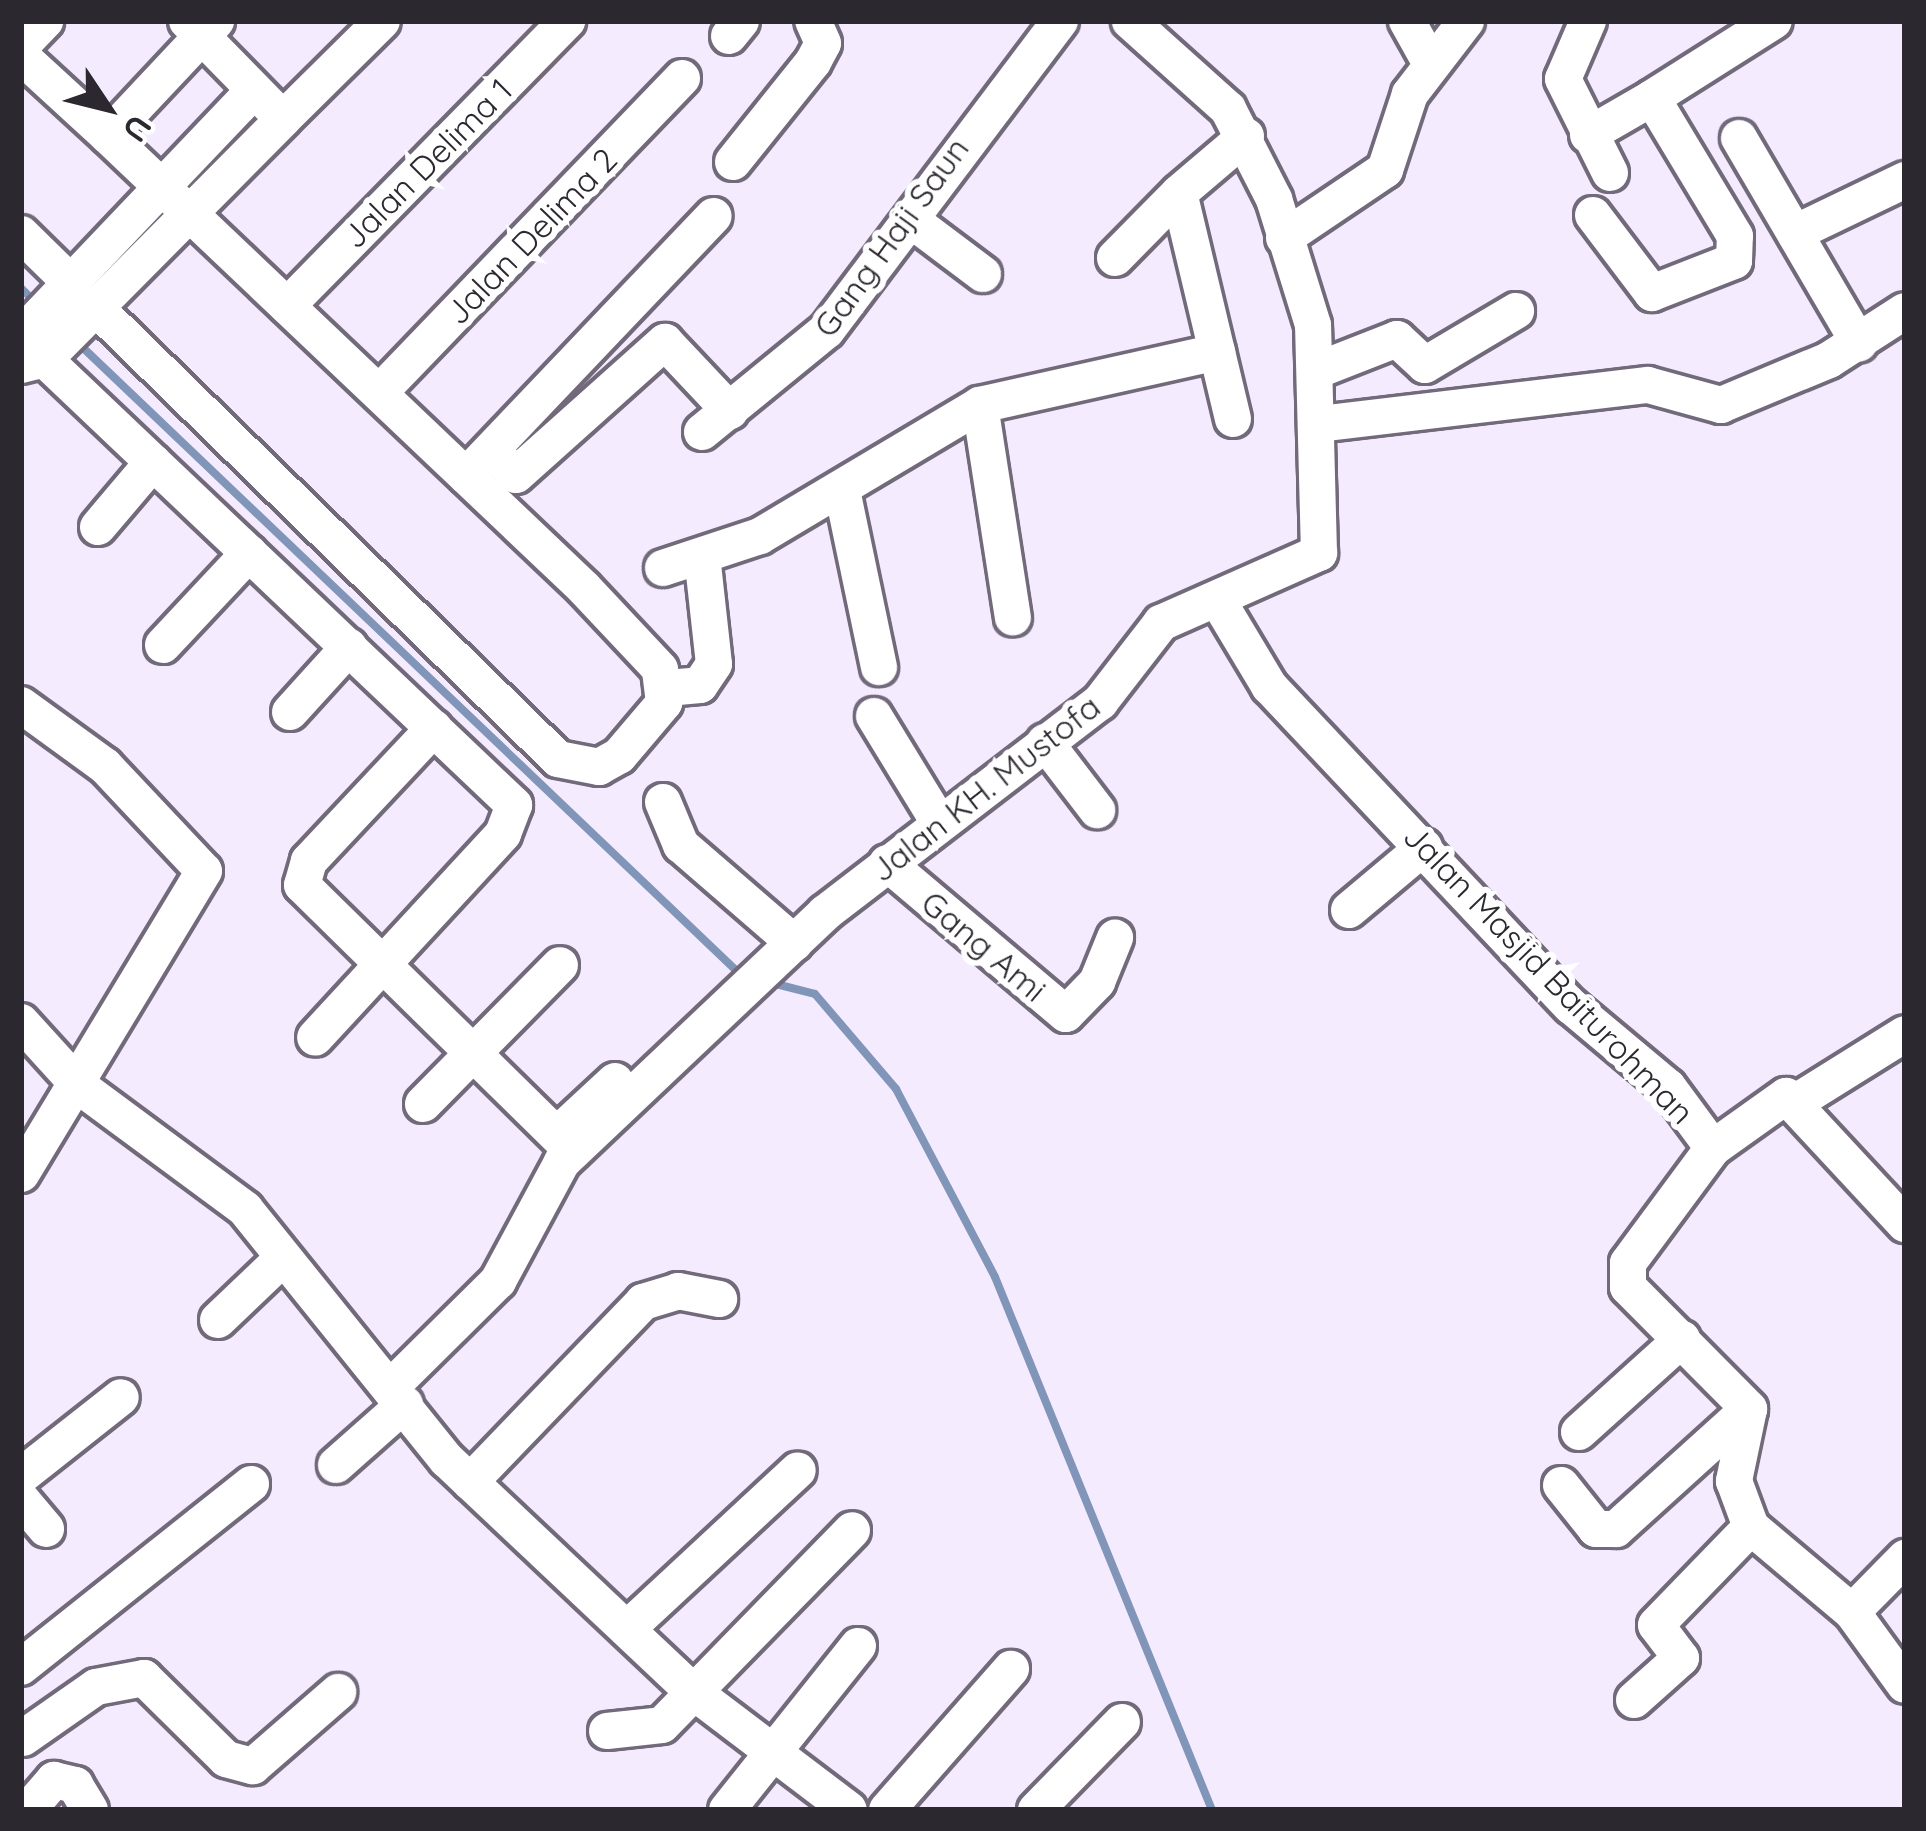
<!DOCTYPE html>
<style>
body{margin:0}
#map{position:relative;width:1926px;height:1831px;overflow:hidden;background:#f4ebfe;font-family:Quicksand,sans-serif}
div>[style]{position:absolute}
.stream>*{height:8px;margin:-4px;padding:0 4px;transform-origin:4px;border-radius:4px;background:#8095b8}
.roads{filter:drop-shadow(3px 0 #726a7b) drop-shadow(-3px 0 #726a7b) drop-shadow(0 3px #726a7b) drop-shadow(0 -3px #726a7b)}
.minor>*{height:36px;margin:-18px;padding:0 18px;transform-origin:18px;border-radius:18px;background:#fff}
span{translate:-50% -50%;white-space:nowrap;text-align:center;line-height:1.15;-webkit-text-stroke:12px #fff;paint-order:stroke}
.street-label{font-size:33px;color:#2c282f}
.frame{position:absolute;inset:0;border:24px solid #2c282f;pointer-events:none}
.north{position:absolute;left:48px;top:48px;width:120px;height:120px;-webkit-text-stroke:9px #fff;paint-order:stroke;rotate:125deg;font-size:33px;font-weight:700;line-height:48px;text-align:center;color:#2c282f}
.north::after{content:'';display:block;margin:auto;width:42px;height:54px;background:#2c282f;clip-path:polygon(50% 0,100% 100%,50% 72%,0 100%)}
</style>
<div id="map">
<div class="stream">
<i style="left:21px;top:288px;width:23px;rotate:45deg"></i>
<i style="left:78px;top:343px;width:915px;rotate:43.63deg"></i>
<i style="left:772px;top:983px;width:44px;rotate:14.3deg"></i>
<i style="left:815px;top:994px;width:125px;rotate:49.5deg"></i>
<i style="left:896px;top:1089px;width:212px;rotate:62.2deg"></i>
<i style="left:995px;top:1277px;width:575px;rotate:67.85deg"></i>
</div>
<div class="roads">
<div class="minor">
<i style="left:187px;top:21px;width:137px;rotate:45.6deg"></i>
<i style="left:283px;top:119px;width:139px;rotate:-44.7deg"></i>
<i style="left:1407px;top:21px;width:49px;rotate:60.8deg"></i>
<i style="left:1588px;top:21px;width:63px;rotate:113.3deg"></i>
<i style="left:1563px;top:79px;width:105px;rotate:63.4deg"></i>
<i style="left:729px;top:36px;width:19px;rotate:-51deg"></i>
<i style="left:21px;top:46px;width:35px;rotate:-46deg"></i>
<i style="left:21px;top:56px;width:118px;rotate:42.6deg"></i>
<i style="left:108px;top:136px;width:158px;rotate:-46.8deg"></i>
<i style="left:1588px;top:135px;width:74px;rotate:-30deg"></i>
<i style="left:1739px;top:138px;width:238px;rotate:59.7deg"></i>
<i style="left:733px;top:162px;width:128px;rotate:-51.3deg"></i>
<i style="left:813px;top:62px;width:21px;rotate:-62deg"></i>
<i style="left:823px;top:43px;width:24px;rotate:-114deg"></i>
<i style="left:1593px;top:215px;width:98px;rotate:52.9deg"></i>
<i style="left:1652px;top:293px;width:88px;rotate:-21.3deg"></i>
<i style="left:1734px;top:261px;width:25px;rotate:-88deg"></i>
<i style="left:1735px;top:236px;width:161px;rotate:-121deg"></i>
<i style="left:1652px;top:98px;width:144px;rotate:-32.3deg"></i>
<i style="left:911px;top:220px;width:90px;rotate:36.9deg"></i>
<i style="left:1795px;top:233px;width:122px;rotate:-25.7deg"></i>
<i style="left:21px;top:234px;width:70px;rotate:44.4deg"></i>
<i style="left:1284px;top:238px;width:122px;rotate:-34deg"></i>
<i style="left:1385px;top:170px;width:80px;rotate:-71.8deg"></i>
<i style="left:1410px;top:94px;width:92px;rotate:-52.5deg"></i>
<i style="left:1115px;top:258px;width:91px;rotate:-45.4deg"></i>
<i style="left:94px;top:306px;width:648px;rotate:44.31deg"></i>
<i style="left:558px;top:759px;width:42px;rotate:11deg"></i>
<i style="left:599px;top:767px;width:23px;rotate:-29deg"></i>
<i style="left:619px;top:756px;width:70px;rotate:-49.7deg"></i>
<i style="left:664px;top:703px;width:34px;rotate:-97deg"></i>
<i style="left:660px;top:669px;width:111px;rotate:-133.2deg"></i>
<i style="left:584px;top:588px;width:656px;rotate:-136.48deg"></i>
<i style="left:287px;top:306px;width:400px;rotate:-45.5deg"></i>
<i style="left:21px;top:335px;width:338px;rotate:-46.4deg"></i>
<i style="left:21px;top:337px;width:680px;rotate:43.51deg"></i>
<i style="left:514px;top:805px;width:31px;rotate:111deg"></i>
<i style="left:503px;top:834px;width:277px;rotate:132.7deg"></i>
<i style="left:21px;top:365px;width:25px;rotate:-14deg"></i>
<i style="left:45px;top:359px;width:338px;rotate:-45.2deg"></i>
<i style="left:1318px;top:370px;width:85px;rotate:-21.4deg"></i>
<i style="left:1397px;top:339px;width:38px;rotate:43deg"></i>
<i style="left:1425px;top:365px;width:106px;rotate:-30.7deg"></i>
<i style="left:379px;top:393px;width:437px;rotate:-46.1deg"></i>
<i style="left:980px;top:405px;width:215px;rotate:81.2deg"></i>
<i style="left:1233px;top:419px;width:232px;rotate:-103.4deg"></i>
<i style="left:1179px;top:193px;width:88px;rotate:-40.4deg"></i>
<i style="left:1319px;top:424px;width:331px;rotate:-6.8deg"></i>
<i style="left:1648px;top:385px;width:76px;rotate:15.3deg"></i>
<i style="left:1721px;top:405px;width:117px;rotate:-22.6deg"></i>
<i style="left:1829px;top:360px;width:90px;rotate:-32.8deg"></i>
<i style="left:702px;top:432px;width:161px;rotate:-39.2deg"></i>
<i style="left:827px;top:330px;width:387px;rotate:-53deg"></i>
<i style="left:491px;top:450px;width:35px;rotate:45deg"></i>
<i style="left:516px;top:475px;width:200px;rotate:-41.8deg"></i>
<i style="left:665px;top:342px;width:95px;rotate:46.7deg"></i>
<i style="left:466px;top:476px;width:359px;rotate:-46.4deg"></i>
<i style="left:842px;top:490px;width:181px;rotate:78.2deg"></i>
<i style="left:98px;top:527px;width:85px;rotate:-49.8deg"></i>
<i style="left:663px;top:568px;width:102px;rotate:-18.3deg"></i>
<i style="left:760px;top:536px;width:256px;rotate:-30.8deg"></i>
<i style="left:980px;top:405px;width:243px;rotate:-12.6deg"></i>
<i style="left:1220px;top:604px;width:96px;rotate:59.1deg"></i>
<i style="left:1269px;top:686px;width:440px;rotate:46.7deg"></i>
<i style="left:1571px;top:1006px;width:126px;rotate:39.9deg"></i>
<i style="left:1668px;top:1087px;width:76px;rotate:53.6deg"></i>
<i style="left:1713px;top:1148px;width:143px;rotate:126.5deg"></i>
<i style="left:1628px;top:1263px;width:24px;rotate:90deg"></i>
<i style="left:1628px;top:1287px;width:172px;rotate:45.2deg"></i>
<i style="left:1749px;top:1409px;width:74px;rotate:101.8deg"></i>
<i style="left:1734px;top:1481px;width:49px;rotate:69.7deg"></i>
<i style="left:1751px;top:1527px;width:132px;rotate:40.1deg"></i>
<i style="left:1852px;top:1612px;width:90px;rotate:54deg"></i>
<i style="left:163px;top:645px;width:126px;rotate:-46.9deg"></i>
<i style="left:667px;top:688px;width:33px;rotate:-5deg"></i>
<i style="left:700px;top:685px;width:25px;rotate:-56deg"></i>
<i style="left:714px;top:664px;width:109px;rotate:-96.3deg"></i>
<i style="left:21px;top:705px;width:104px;rotate:36deg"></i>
<i style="left:105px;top:766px;width:144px;rotate:46.7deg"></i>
<i style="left:204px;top:871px;width:354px;rotate:121.1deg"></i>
<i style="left:290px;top:712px;width:88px;rotate:-47.8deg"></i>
<i style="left:874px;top:716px;width:123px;rotate:58.6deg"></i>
<i style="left:434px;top:728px;width:183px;rotate:133.2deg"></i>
<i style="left:309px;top:861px;width:25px;rotate:106deg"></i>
<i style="left:302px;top:885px;width:380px;rotate:44.5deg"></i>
<i style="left:1045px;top:742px;width:86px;rotate:52.6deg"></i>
<i style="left:663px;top:802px;width:47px;rotate:67.3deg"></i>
<i style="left:681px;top:845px;width:150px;rotate:40.9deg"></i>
<i style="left:887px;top:863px;width:234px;rotate:40.2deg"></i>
<i style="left:1066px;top:1014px;width:45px;rotate:-45.9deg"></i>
<i style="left:1097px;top:982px;width:48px;rotate:-67.8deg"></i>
<i style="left:1349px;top:910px;width:98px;rotate:-40deg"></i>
<i style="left:21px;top:1022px;width:86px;rotate:47.8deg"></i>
<i style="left:79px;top:1086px;width:207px;rotate:36.5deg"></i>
<i style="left:245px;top:1209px;width:322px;rotate:51.2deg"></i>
<i style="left:447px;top:1460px;width:335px;rotate:43.3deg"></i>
<i style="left:691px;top:1690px;width:198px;rotate:37.2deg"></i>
<i style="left:1796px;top:1102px;width:128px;rotate:-32deg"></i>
<i style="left:423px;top:1104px;width:195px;rotate:-45.4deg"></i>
<i style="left:560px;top:1132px;width:75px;rotate:-42.8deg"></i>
<i style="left:1713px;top:1148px;width:90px;rotate:-35.5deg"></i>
<i style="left:1786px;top:1096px;width:175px;rotate:47.1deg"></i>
<i style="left:218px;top:1320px;width:88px;rotate:-43.6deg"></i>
<i style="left:391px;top:1387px;width:151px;rotate:-44.7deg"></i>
<i style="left:498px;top:1281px;width:135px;rotate:-61.7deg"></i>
<i style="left:562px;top:1162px;width:362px;rotate:-43.4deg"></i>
<i style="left:825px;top:913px;width:347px;rotate:-37.5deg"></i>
<i style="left:1100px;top:702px;width:100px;rotate:-52.3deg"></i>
<i style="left:1161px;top:623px;width:173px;rotate:-23.9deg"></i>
<i style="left:1319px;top:553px;width:228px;rotate:-91.5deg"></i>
<i style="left:1313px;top:325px;width:132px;rotate:-107.2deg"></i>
<i style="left:1274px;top:199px;width:101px;rotate:-117.1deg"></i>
<i style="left:1228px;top:109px;width:132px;rotate:-138.1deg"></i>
<i style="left:1579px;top:1432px;width:139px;rotate:-42.1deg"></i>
<i style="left:336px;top:1465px;width:92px;rotate:-41.5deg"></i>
<i style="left:21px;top:1476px;width:127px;rotate:-38.3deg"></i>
<i style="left:470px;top:1482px;width:250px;rotate:-46.1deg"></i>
<i style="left:643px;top:1302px;width:37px;rotate:-17deg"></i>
<i style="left:678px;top:1291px;width:42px;rotate:11deg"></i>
<i style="left:1561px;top:1485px;width:56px;rotate:51.5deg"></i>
<i style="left:1596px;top:1529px;width:20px"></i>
<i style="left:1616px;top:1529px;width:179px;rotate:-42.1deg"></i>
<i style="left:21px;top:1499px;width:39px;rotate:50deg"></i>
<i style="left:1852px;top:1612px;width:76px;rotate:-45.5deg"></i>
<i style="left:627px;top:1629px;width:233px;rotate:-42.9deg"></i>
<i style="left:21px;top:1667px;width:294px;rotate:-38.5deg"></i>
<i style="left:1634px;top:1700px;width:63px;rotate:-41.8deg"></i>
<i style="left:1681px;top:1658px;width:41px;rotate:-127.1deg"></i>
<i style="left:1656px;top:1625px;width:136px;rotate:-45.9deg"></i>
<i style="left:607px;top:1731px;width:55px;rotate:-6.2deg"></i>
<i style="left:662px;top:1725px;width:272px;rotate:-45.7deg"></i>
<i style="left:23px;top:1738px;width:89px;rotate:-34.9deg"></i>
<i style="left:96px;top:1687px;width:49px;rotate:-10.6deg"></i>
<i style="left:144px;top:1678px;width:115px;rotate:44.6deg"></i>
<i style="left:226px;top:1759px;width:28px;rotate:15deg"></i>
<i style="left:253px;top:1766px;width:113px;rotate:-41deg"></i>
<i style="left:28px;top:1810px;width:40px;rotate:-49deg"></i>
<i style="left:54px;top:1780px;width:22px;rotate:13deg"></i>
<i style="left:75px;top:1785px;width:29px;rotate:59deg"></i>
<i style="left:727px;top:1810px;width:210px;rotate:-51.4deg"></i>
<i style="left:887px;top:1810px;width:188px;rotate:-48.7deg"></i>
<i style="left:1036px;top:1810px;width:123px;rotate:-45.7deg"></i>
</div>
</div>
<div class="street-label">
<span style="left:427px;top:163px;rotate:-45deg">Jalan Delima 1</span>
<span style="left:531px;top:236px;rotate:-46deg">Jalan Delima 2</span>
<span style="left:891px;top:237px;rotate:-54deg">Gang Haji Saun</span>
<span style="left:985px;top:788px;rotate:-38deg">Jalan KH. Mustofa</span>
<span style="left:984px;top:946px;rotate:40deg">Gang Ami</span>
<span style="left:1549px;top:974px;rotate:46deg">Jalan Masjid Baiturohman</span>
</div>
<div class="frame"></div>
<div class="north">U</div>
</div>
